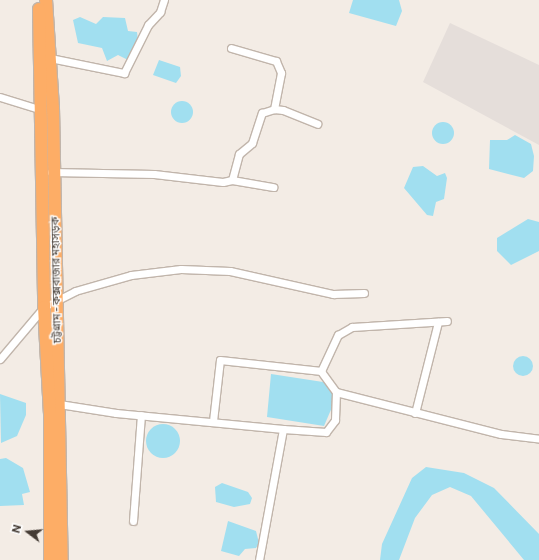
<!DOCTYPE html>
<meta charset="utf-8">
<style>
body{margin:0}
#map{position:relative;width:539px;height:560px;overflow:hidden;background:#f3ece5;font-family:Commissioner,"Noto Sans Bengali",sans-serif}
div>[style]{position:absolute}
.industrial>*{inset:0;background:#e5deda}
.water>*{inset:0;background:#a1dff0}
.round{border-radius:50%}
.roads{filter:drop-shadow(1px 0 #c1b5ab) drop-shadow(-1px 0 #c1b5ab) drop-shadow(0 1px #c1b5ab) drop-shadow(0 -1px #c1b5ab)}
.street>*{height:7px;margin:-3.5px;padding:0 3.5px;transform-origin:3.5px;border-radius:3.5px;background:#fff}
.highway>*{height:12px;margin:-6px;padding:0 6px;transform-origin:6px;border-radius:6px;background:#fdad66}
span{translate:-50% -50%;white-space:nowrap;text-align:center;line-height:1.15;-webkit-text-stroke:3px #fff;paint-order:stroke}
.street-label{font-size:11px;color:#453c35}
.north{position:absolute;left:8px;top:512px;width:40px;height:40px;-webkit-text-stroke:3px #fff;paint-order:stroke;rotate:286deg;font-size:11px;font-weight:700;line-height:16px;text-align:center;color:#453c35}
.north::after{content:'';display:block;margin:auto;width:14px;height:18px;background:#453c35;clip-path:polygon(50% 0,100% 100%,50% 72%,0 100%)}
</style>
<div id="map">
<div class="industrial">
<i style="clip-path:polygon(450px 23px,539px 65px,539px 145px,423px 82px)"></i>
</div>
<div class="water">
<i style="clip-path:polygon(353px 0,399px 0,402px 11px,396px 26px,349px 13px)"></i>
<i style="clip-path:polygon(80px 17px,96px 24px,103px 17px,125px 18px,128px 31px,137px 32px,138px 41px,128px 60px,118px 55px,107px 61px,102px 48px,78px 43px,73px 20px)"></i>
<i style="clip-path:polygon(159px 60px,180px 67px,181px 76px,176px 83px,153px 75px)"></i>
<i class="round" style="left:171px;top:101px;width:22px;height:22px"></i>
<i class="round" style="left:432px;top:122px;width:22px;height:22px"></i>
<i style="clip-path:polygon(515px 135px,531px 144px,534px 156px,533px 171px,524px 178px,489px 169px,490px 140px,507px 140px)"></i>
<i style="clip-path:polygon(423px 166px,437px 176px,445px 173px,447px 178px,444px 199px,436px 202px,433px 216px,427px 215px,404px 188px,413px 167px)"></i>
<i style="clip-path:polygon(528px 219px,539px 222px,539px 251px,511px 265px,497px 251px,497px 238px)"></i>
<i class="round" style="left:513px;top:356px;width:20px;height:20px"></i>
<i style="clip-path:polygon(271px 374px,323px 382px,332px 389px,333px 405px,324px 426px,267px 417px)"></i>
<i style="clip-path:polygon(0 394px,26px 403px,26px 415px,17px 436px,1px 443px)"></i>
<i class="round" style="left:146px;top:424px;width:34px;height:34px"></i>
<i style="clip-path:polygon(6px 458px,23px 468px,30px 492px,22px 494px,24px 505px,0 506px,0 459px)"></i>
<i style="clip-path:polygon(426px 467px,464px 473px,494px 488px,539px 534px,539px 560px,524px 560px,471px 496px,450px 487px,432px 495px,415px 518px,399px 560px,380px 560px,382px 544px,412px 478px)"></i>
<i style="clip-path:polygon(222px 483px,248px 492px,252px 498px,250px 504px,234px 507px,216px 502px,215px 487px)"></i>
<i style="clip-path:polygon(228px 521px,256px 531px,259px 543px,256px 548px,245px 549px,239px 556px,221px 551px)"></i>
</div>
<div class="roads">
<div class="street">
<i style="left:231px;top:48px;width:47px;rotate:16.1deg"></i>
<i style="left:276px;top:61px;width:13px;rotate:67deg"></i>
<i style="left:281px;top:73px;width:37px;rotate:101deg"></i>
<i style="left:50px;top:58px;width:76px;rotate:11.5deg"></i>
<i style="left:124px;top:73px;width:54px;rotate:-63.4deg"></i>
<i style="left:148px;top:25px;width:18px;rotate:-47deg"></i>
<i style="left:160px;top:12px;width:13px;rotate:-72deg"></i>
<i style="left:0;top:97px;width:44px;rotate:17.2deg"></i>
<i style="left:51px;top:172px;width:103px;rotate:1.1deg"></i>
<i style="left:154px;top:174px;width:69px;rotate:6.6deg"></i>
<i style="left:223px;top:182px;width:9px;rotate:-13deg"></i>
<i style="left:232px;top:180px;width:27px;rotate:-75deg"></i>
<i style="left:239px;top:154px;width:17px;rotate:-40deg"></i>
<i style="left:252px;top:143px;width:32px;rotate:-72deg"></i>
<i style="left:262px;top:113px;width:13px;rotate:-18deg"></i>
<i style="left:274px;top:109px;width:9px;rotate:6deg"></i>
<i style="left:283px;top:110px;width:37px;rotate:22deg"></i>
<i style="left:232px;top:180px;width:42px;rotate:9.7deg"></i>
<i style="left:0;top:359px;width:68px;rotate:-49.8deg"></i>
<i style="left:44px;top:307px;width:35px;rotate:-27deg"></i>
<i style="left:75px;top:291px;width:58px;rotate:-15.9deg"></i>
<i style="left:131px;top:275px;width:50px;rotate:-6.8deg"></i>
<i style="left:181px;top:269px;width:49px;rotate:2.3deg"></i>
<i style="left:230px;top:271px;width:106px;rotate:12.6deg"></i>
<i style="left:333px;top:294px;width:31px;rotate:-2deg"></i>
<i style="left:336px;top:392px;width:170px;rotate:14.3deg"></i>
<i style="left:501px;top:434px;width:38px;rotate:7deg"></i>
<i style="left:59px;top:404px;width:58px;rotate:9deg"></i>
<i style="left:116px;top:413px;width:168px;rotate:5.5deg"></i>
<i style="left:415px;top:413px;width:94px;rotate:-75.8deg"></i>
<i style="left:213px;top:421px;width:61px;rotate:-83.5deg"></i>
<i style="left:220px;top:360px;width:102px;rotate:6.2deg"></i>
<i style="left:321px;top:371px;width:40px;rotate:-65deg"></i>
<i style="left:338px;top:335px;width:16px;rotate:-30deg"></i>
<i style="left:352px;top:327px;width:95px;rotate:-3.6deg"></i>
<i style="left:133px;top:521px;width:106px;rotate:-85.7deg"></i>
<i style="left:259px;top:560px;width:133px;rotate:-79.6deg"></i>
<i style="left:283px;top:429px;width:43px;rotate:4deg"></i>
<i style="left:326px;top:432px;width:15px;rotate:-53deg"></i>
<i style="left:335px;top:420px;width:28px;rotate:-88deg"></i>
<i style="left:336px;top:392px;width:26px;rotate:-126deg"></i>
</div>
<div class="highway">
<i style="left:46px;top:0;width:108px;rotate:86.3deg"></i>
<i style="left:53px;top:108px;width:452px;rotate:88.9deg"></i>
<i style="left:39px;top:9px;width:298px;rotate:89deg"></i>
<i style="left:44px;top:307px;width:106px;rotate:86.8deg"></i>
<i style="left:50px;top:413px;width:147px;rotate:90deg"></i>
</div>
</div>
<div class="street-label">
<span style="left:56px;top:280px;rotate:-91deg">চট্টগ্রাম - কক্সবাজার মহাসড়ক</span>
</div>
<div class="north">N</div>
</div>
